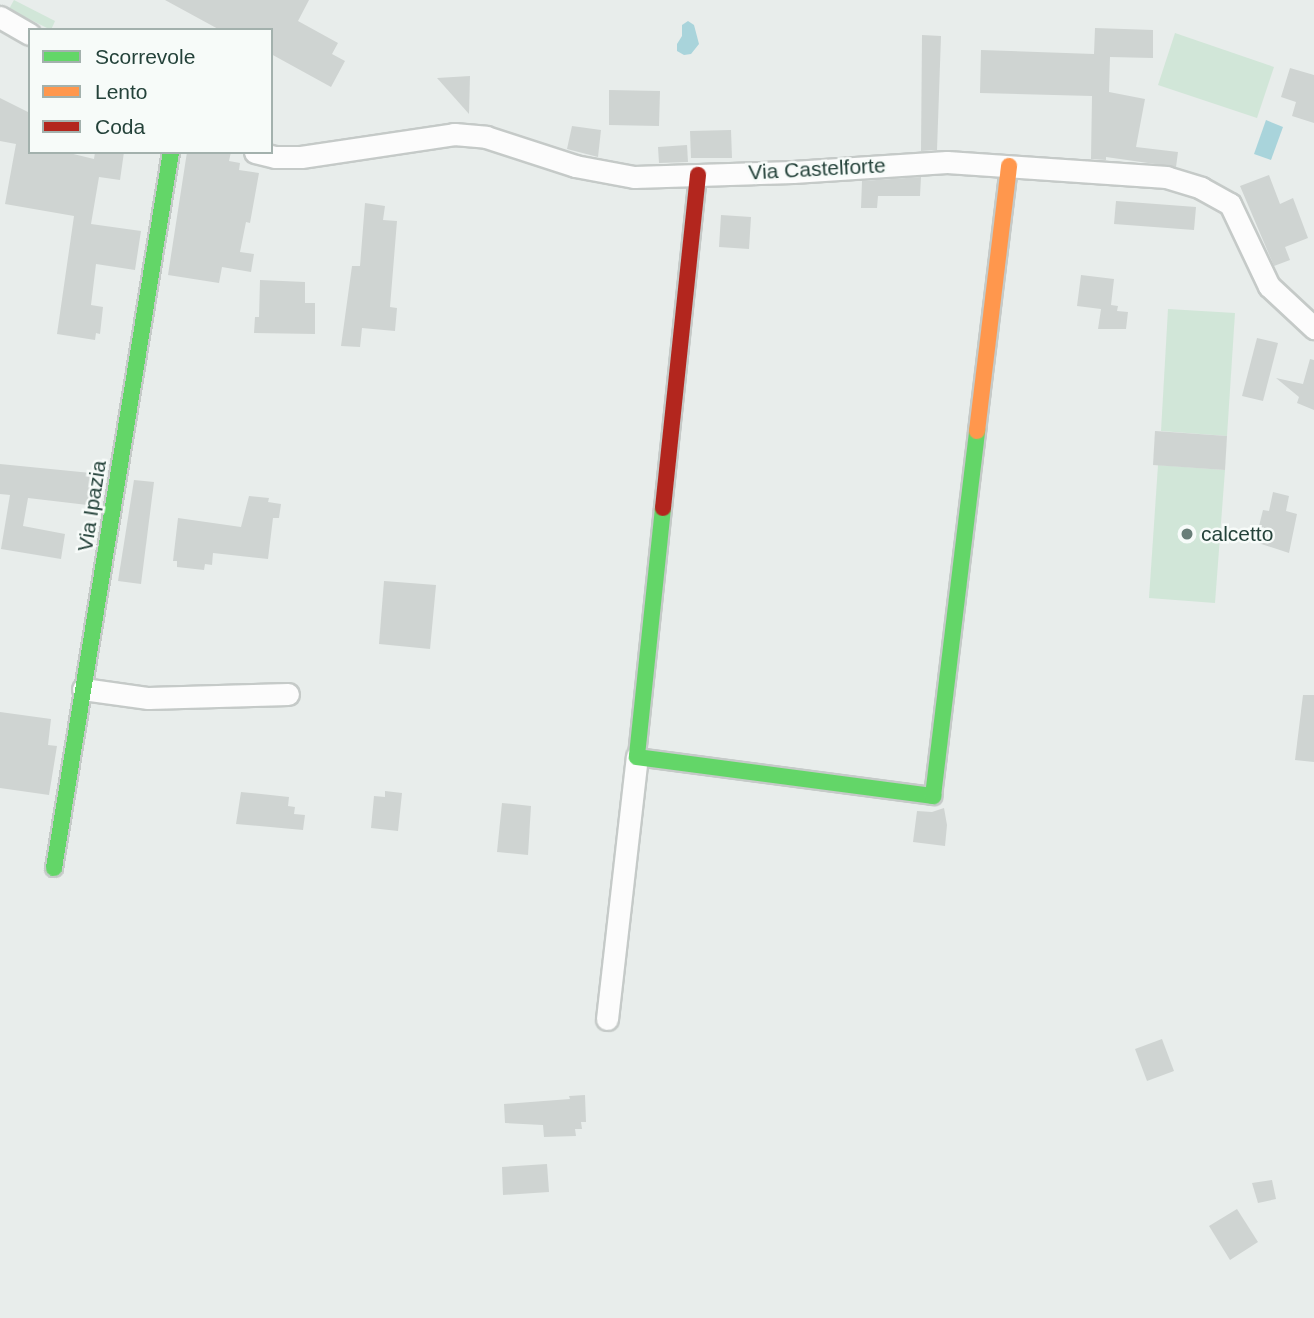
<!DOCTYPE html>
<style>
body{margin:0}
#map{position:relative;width:1314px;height:1318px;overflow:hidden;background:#e8edeb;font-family:Helvetica,sans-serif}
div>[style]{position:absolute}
.green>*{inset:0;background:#d1e6d8}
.water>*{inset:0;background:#a9d4db}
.building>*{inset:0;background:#cfd4d2}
.roads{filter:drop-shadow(2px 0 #c5cac8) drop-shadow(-2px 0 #c5cac8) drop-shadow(0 2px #c5cac8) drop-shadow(0 -2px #c5cac8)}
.street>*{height:21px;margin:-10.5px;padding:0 10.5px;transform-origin:10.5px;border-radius:10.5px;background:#fcfcfc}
.fast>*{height:16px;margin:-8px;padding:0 8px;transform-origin:8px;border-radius:8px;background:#63d668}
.slow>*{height:16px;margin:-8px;padding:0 8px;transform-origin:8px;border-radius:8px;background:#ff974d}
.jam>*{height:16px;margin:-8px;padding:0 8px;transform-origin:8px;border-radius:8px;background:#b3261e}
.dots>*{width:19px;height:19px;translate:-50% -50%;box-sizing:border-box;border:4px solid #f7fbf9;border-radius:50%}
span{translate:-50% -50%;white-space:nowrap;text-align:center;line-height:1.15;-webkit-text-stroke:5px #f7fbf9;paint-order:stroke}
.street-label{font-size:21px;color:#24423a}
.poi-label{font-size:21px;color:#24423a}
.left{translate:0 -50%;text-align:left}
.legend{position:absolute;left:28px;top:28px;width:245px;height:126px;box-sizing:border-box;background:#f7fbf9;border:2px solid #a3b1ad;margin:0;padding:9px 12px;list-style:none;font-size:21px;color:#24423a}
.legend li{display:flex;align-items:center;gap:14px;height:35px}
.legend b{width:35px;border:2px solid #a3b1ad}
</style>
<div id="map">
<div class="green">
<i style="clip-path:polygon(14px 0,55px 21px,51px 30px,9px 9px)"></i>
<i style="clip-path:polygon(1175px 33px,1274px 67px,1257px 118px,1158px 85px)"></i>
<i style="clip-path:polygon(1168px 309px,1235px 313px,1227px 436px,1161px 431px)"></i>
<i style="clip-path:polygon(1158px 465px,1225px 470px,1215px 603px,1149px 598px)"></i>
</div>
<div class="water">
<i style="clip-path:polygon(688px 21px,694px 25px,699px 44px,691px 54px,684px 55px,677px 51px,677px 44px,682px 36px,682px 25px)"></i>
<i style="clip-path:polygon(1266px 120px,1283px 127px,1271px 160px,1254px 154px)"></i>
</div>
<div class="building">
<i style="clip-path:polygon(165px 0,309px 0,298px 21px,338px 43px,332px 54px,345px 61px,331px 87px,271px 54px,271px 30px,220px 30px)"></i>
<i style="clip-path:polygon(1095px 28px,1153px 30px,1153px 58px,1110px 57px,1109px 92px,1145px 99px,1136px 147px,1178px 152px,1176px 167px,1106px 157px,1106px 160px,1091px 159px,1092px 96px,980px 93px,981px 50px,1094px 54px)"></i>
<i style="clip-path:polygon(922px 35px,941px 36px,937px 150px,921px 151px)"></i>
<i style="clip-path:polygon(1290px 68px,1314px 75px,1314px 123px,1292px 116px,1296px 102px,1281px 97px)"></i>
<i style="clip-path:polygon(470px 76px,469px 114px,437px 78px)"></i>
<i style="clip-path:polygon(609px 90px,660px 91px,659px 126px,609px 125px)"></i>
<i style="clip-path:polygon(0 98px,30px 113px,30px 152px,65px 152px,94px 159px,95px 152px,124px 152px,120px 180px,99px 177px,91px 224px,141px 231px,135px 270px,96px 264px,91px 305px,103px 307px,100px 334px,96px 333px,95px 340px,57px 334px,74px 216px,5px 204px,16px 144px,0 141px)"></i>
<i style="clip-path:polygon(572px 126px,601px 130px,598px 157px,567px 149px)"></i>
<i style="clip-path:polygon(731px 130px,732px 158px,691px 158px,690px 131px)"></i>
<i style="clip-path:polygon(687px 145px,688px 162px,659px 163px,658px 147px)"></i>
<i style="clip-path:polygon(187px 152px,231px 152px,229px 161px,240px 163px,239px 170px,259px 173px,250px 223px,246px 222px,240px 252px,254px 254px,251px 272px,222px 267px,219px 283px,168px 275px)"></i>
<i style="clip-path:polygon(1269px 175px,1280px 204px,1293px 198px,1308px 238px,1285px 247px,1290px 260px,1274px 266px,1240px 186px)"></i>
<i style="clip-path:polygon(921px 177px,920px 196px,878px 196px,877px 208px,861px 208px,862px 181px)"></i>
<i style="clip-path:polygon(1116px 201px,1196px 207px,1194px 230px,1114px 224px)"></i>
<i style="clip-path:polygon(365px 203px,385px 206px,383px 220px,397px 221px,390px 307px,397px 308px,395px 331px,362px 328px,360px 347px,341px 346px,352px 266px,360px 266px)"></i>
<i style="clip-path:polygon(721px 215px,751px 217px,749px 249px,719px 247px)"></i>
<i style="clip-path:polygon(1081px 275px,1114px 279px,1111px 305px,1118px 306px,1117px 311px,1128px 312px,1126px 329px,1098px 329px,1101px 309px,1077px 306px)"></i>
<i style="clip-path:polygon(260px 280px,305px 282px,305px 303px,315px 303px,315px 334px,254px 333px,255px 317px,259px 317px)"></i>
<i style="clip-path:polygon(1257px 338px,1278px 343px,1263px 401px,1242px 396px)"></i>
<i style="clip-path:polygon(1310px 359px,1314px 360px,1314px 410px,1297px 403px,1299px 397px,1276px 378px,1303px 384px)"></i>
<i style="clip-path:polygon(1155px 431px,1227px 436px,1225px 470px,1153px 465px)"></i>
<i style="clip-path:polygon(0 464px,101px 474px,96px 506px,28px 498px,23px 526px,65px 534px,61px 559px,1px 549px,10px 495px,0 494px)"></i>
<i style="clip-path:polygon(134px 480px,154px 482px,141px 584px,118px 581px)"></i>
<i style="clip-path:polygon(1273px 492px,1289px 496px,1286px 511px,1297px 514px,1289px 553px,1255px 542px,1263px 510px,1269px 511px)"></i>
<i style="clip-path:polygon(249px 496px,269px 498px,268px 502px,281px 504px,279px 518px,273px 518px,268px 559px,213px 553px,212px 565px,205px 564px,204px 570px,177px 567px,177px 561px,173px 561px,178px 518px,241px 527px)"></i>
<i style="clip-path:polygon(384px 581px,436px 585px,430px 649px,379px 644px)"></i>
<i style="clip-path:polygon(1303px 695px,1314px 695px,1314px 762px,1295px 760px)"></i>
<i style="clip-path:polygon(0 712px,51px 719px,48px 745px,57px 746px,49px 795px,0 788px)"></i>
<i style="clip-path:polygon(385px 791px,402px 793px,398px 831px,371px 828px,374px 796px,385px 797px)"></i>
<i style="clip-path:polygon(241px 792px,289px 797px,288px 806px,295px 807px,294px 814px,305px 815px,303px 830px,236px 824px)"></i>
<i style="clip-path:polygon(502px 803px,531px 806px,528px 855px,497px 852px)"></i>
<i style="clip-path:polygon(944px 808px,947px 825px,945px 846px,913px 842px,917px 811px,932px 812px)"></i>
<i style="clip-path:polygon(1162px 1039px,1174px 1071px,1147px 1081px,1135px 1049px)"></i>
<i style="clip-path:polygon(585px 1095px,586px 1122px,581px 1122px,582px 1129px,575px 1129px,576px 1136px,544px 1137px,543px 1125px,505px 1123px,504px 1104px,570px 1099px,569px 1096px)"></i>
<i style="clip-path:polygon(547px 1164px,549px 1192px,503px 1195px,502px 1167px)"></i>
<i style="clip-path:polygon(1272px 1180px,1276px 1199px,1258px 1203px,1252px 1183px)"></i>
<i style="clip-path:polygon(1237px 1209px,1258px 1242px,1230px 1260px,1209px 1226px)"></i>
</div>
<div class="roads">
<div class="street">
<i style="left:0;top:17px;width:34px;rotate:30deg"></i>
<i style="left:255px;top:152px;width:21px;rotate:14deg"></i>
<i style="left:275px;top:157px;width:26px"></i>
<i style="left:301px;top:157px;width:155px;rotate:-8.5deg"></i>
<i style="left:454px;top:134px;width:32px;rotate:5deg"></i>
<i style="left:486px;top:137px;width:94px;rotate:18deg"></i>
<i style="left:575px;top:166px;width:60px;rotate:10.6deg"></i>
<i style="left:634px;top:177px;width:159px;rotate:-1.8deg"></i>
<i style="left:793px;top:172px;width:154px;rotate:-3.7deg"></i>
<i style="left:947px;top:162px;width:220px;rotate:3.9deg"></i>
<i style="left:1166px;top:177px;width:37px;rotate:17deg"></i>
<i style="left:1201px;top:188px;width:33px;rotate:29deg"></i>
<i style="left:1230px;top:204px;width:91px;rotate:64.6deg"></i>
<i style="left:1269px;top:286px;width:62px;rotate:43deg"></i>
<i style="left:83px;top:689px;width:66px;rotate:7.9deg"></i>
<i style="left:148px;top:698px;width:140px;rotate:-1.6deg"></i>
<i style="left:607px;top:1019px;width:264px;rotate:-83.5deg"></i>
</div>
<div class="fast">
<i style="left:663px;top:508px;width:250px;rotate:96deg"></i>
<i style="left:637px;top:757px;width:299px;rotate:7.5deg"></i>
<i style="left:933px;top:796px;width:368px;rotate:-83.1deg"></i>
<i style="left:54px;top:868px;width:725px;rotate:-80.72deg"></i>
</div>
<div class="slow">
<i style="left:977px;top:431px;width:267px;rotate:-83.1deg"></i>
</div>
<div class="jam">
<i style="left:663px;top:508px;width:335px;rotate:-84deg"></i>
</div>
</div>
<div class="dots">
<i style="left:1187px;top:534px;background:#697e78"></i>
</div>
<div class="street-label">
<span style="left:817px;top:169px;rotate:-3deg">Via Castelforte</span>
<span style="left:92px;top:506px;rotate:-81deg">Via Ipazia</span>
</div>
<div class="poi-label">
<span class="left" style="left:1201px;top:534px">calcetto</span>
</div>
<ul class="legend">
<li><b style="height:9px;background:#63d668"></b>Scorrevole</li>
<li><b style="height:9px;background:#ff974d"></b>Lento</li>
<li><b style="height:9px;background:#b3261e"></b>Coda</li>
</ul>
</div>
